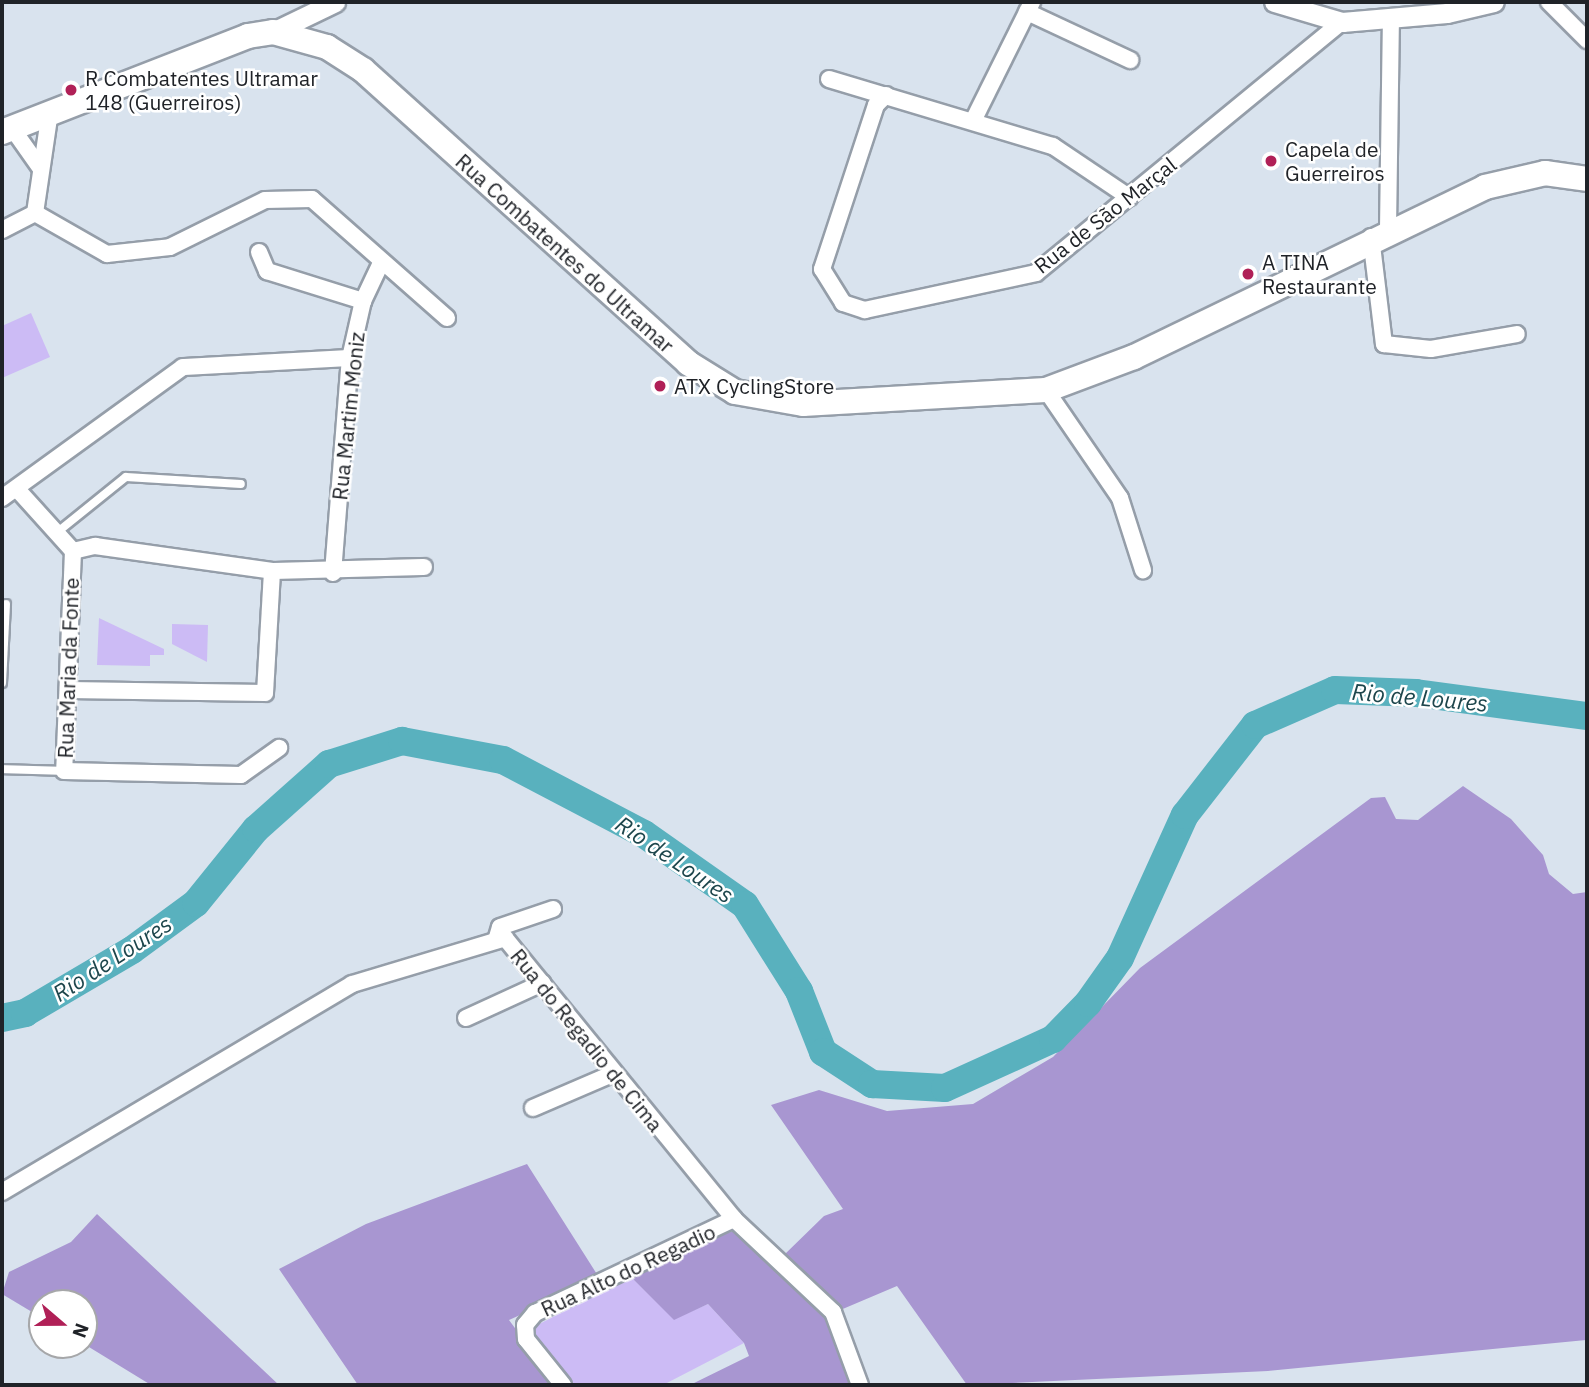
<!DOCTYPE html>
<meta charset="utf-8">
<style>
body{margin:0}
#map{position:relative;width:1589px;height:1387px;overflow:hidden;background:#d9e3ee;font-family:"IBM Plex Sans",sans-serif}
div>[style]{position:absolute}
.green>*{inset:0;background:#ccbbf5}
.forest>*{inset:0;background:#a896d1}
.river>*{height:28px;margin:-14px;padding:0 14px;transform-origin:14px;border-radius:14px;background:#59b1be}
.roads{filter:drop-shadow(2px 0 #959ea9) drop-shadow(-2px 0 #959ea9) drop-shadow(0 2px #959ea9) drop-shadow(0 -2px #959ea9)}
.service>*{height:8px;margin:-4px;padding:0 4px;transform-origin:4px;border-radius:4px;background:#fff}
.minor>*{height:16px;margin:-8px;padding:0 8px;transform-origin:8px;border-radius:8px;background:#fff}
.tertiary>*{height:19px;margin:-9.5px;padding:0 9.5px;transform-origin:9.5px;border-radius:9.5px;background:#fff}
.primary>*{height:24px;margin:-12px;padding:0 12px;transform-origin:12px;border-radius:12px;background:#fff}
.dots>*{width:19px;height:19px;translate:-50% -50%;box-sizing:border-box;border:4px solid #fff;border-radius:50%}
span{translate:-50% -50%;white-space:nowrap;text-align:center;line-height:1.15;-webkit-text-stroke:5px #fff;paint-order:stroke}
.poi-label{font-size:21px;color:#202328}
.left{translate:0 -50%;text-align:left}
.street-label{font-size:21px;color:#202328}
.water-label{font-size:23px;color:#1d464c;font-style:italic}
.frame{position:absolute;inset:0;border:4px solid #202328;pointer-events:none}
.north{position:absolute;left:28px;top:1289px;width:70px;height:70px;box-sizing:border-box;background:#fff;border:2px solid #a6a7a9;border-radius:50%;rotate:110deg;font-size:19px;font-weight:700;line-height:28px;text-align:center;color:#202328}
.north::after{content:'';display:block;margin:auto;width:24px;height:32px;background:#b02057;clip-path:polygon(50% 0,100% 100%,50% 72%,0 100%)}
</style>
<div id="map">
<div class="green">
<i style="clip-path:polygon(31px 313px,50px 357px,2px 378px,2px 326px)"></i>
<i style="clip-path:polygon(99px 618px,164px 649px,164px 655px,150px 655px,150px 666px,97px 665px)"></i>
<i style="clip-path:polygon(172px 624px,208px 625px,207px 662px,172px 644px)"></i>
<i style="clip-path:polygon(630px 1276px,674px 1319px,708px 1304px,744px 1343px,663px 1385px,575px 1385px,530px 1329px)"></i>
</div>
<div class="forest">
<i style="clip-path:polygon(1463px 786px,1511px 819px,1543px 855px,1549px 874px,1573px 894px,1587px 892px,1586px 1340px,1268px 1371px,967px 1385px,897px 1286px,838px 1311px,859px 1385px,690px 1385px,749px 1356px,744px 1343px,708px 1304px,674px 1320px,630px 1276px,721px 1233px,742px 1231px,784px 1255px,824px 1216px,843px 1209px,771px 1105px,819px 1090px,887px 1111px,973px 1104px,1053px 1057px,1140px 968px,1371px 798px,1385px 797px,1396px 819px,1418px 820px)"></i>
<i style="clip-path:polygon(527px 1164px,600px 1279px,509px 1320px,557px 1385px,358px 1385px,279px 1269px,366px 1224px)"></i>
<i style="clip-path:polygon(97px 1214px,279px 1385px,151px 1385px,84px 1344px,84px 1303px,42px 1303px,42px 1318px,2px 1294px,9px 1272px,71px 1242px)"></i>
</div>
<div class="river">
<i style="left:2px;top:1018px;width:24px;rotate:-12deg"></i>
<i style="left:25px;top:1013px;width:124px;rotate:-30.5deg"></i>
<i style="left:132px;top:950px;width:79px;rotate:-36.3deg"></i>
<i style="left:196px;top:903px;width:95px;rotate:-51deg"></i>
<i style="left:256px;top:829px;width:98px;rotate:-41.7deg"></i>
<i style="left:329px;top:764px;width:77px;rotate:-17.5deg"></i>
<i style="left:402px;top:741px;width:103px;rotate:10.7deg"></i>
<i style="left:503px;top:760px;width:159px;rotate:27.7deg"></i>
<i style="left:644px;top:834px;width:123px;rotate:35.1deg"></i>
<i style="left:745px;top:905px;width:102px;rotate:57.9deg"></i>
<i style="left:799px;top:991px;width:66px;rotate:68.5deg"></i>
<i style="left:823px;top:1052px;width:59px;rotate:33.1deg"></i>
<i style="left:872px;top:1084px;width:73px;rotate:3.1deg"></i>
<i style="left:945px;top:1088px;width:119px;rotate:-24.4deg"></i>
<i style="left:1053px;top:1039px;width:50px;rotate:-45.8deg"></i>
<i style="left:1088px;top:1003px;width:55px;rotate:-54.6deg"></i>
<i style="left:1120px;top:958px;width:157px;rotate:-65.6deg"></i>
<i style="left:1185px;top:815px;width:114px;rotate:-52.1deg"></i>
<i style="left:1255px;top:725px;width:87px;rotate:-23.6deg"></i>
<i style="left:1335px;top:690px;width:81px;rotate:2.1deg"></i>
<i style="left:1416px;top:693px;width:173px;rotate:7.7deg"></i>
</div>
<div class="roads">
<div class="service">
<i style="left:55px;top:534px;width:91px;rotate:-38.8deg"></i>
<i style="left:126px;top:477px;width:115px;rotate:3.5deg"></i>
<i style="left:2px;top:683px;width:79px;rotate:-87.1deg"></i>
<i style="left:2px;top:769px;width:62px;rotate:1.8deg"></i>
</div>
<div class="minor">
<i style="left:1549px;top:2px;width:54px;rotate:45deg"></i>
<i style="left:1027px;top:12px;width:114px;rotate:25deg"></i>
<i style="left:829px;top:79px;width:234px;rotate:16.7deg"></i>
<i style="left:1053px;top:146px;width:92px;rotate:33.9deg"></i>
<i style="left:886px;top:95px;width:14px;rotate:135deg"></i>
<i style="left:876px;top:105px;width:173px;rotate:108.2deg"></i>
<i style="left:822px;top:269px;width:40px;rotate:58deg"></i>
<i style="left:843px;top:303px;width:23px;rotate:18deg"></i>
<i style="left:865px;top:310px;width:175px;rotate:-12.2deg"></i>
<i style="left:1036px;top:273px;width:396px;rotate:-39.4deg"></i>
<i style="left:973px;top:121px;width:133px;rotate:-63.6deg"></i>
<i style="left:12px;top:128px;width:50px;rotate:54.7deg"></i>
<i style="left:35px;top:213px;width:83px;rotate:29.7deg"></i>
<i style="left:107px;top:254px;width:63px;rotate:-6.3deg"></i>
<i style="left:170px;top:247px;width:106px;rotate:-26.3deg"></i>
<i style="left:265px;top:200px;width:47px;rotate:-1.2deg"></i>
<i style="left:312px;top:199px;width:180px;rotate:41.4deg"></i>
<i style="left:1388px;top:229px;width:209px;rotate:-89.2deg"></i>
<i style="left:2px;top:230px;width:37px;rotate:-27deg"></i>
<i style="left:35px;top:213px;width:102px;rotate:-81.6deg"></i>
<i style="left:1371px;top:237px;width:108px;rotate:83.1deg"></i>
<i style="left:1384px;top:344px;width:47px;rotate:6.1deg"></i>
<i style="left:1431px;top:349px;width:87px;rotate:-9.9deg"></i>
<i style="left:259px;top:252px;width:21px;rotate:67deg"></i>
<i style="left:267px;top:271px;width:101px;rotate:17.4deg"></i>
<i style="left:1046px;top:390px;width:131px;rotate:55.6deg"></i>
<i style="left:1120px;top:498px;width:76px;rotate:72.3deg"></i>
<i style="left:17px;top:489px;width:84px;rotate:47.9deg"></i>
<i style="left:73px;top:551px;width:23px;rotate:-13deg"></i>
<i style="left:95px;top:546px;width:179px;rotate:8deg"></i>
<i style="left:272px;top:571px;width:152px;rotate:-1.5deg"></i>
<i style="left:2px;top:498px;width:223px;rotate:-35.9deg"></i>
<i style="left:183px;top:367px;width:167px;rotate:-3.1deg"></i>
<i style="left:73px;top:551px;width:220px;rotate:92.3deg"></i>
<i style="left:64px;top:771px;width:177px;rotate:1.3deg"></i>
<i style="left:241px;top:775px;width:47px;rotate:-35.4deg"></i>
<i style="left:333px;top:573px;width:216px;rotate:-85.5deg"></i>
<i style="left:350px;top:358px;width:58px;rotate:-77.2deg"></i>
<i style="left:363px;top:301px;width:42px;rotate:-64.7deg"></i>
<i style="left:69px;top:690px;width:196px;rotate:0.9deg"></i>
<i style="left:265px;top:693px;width:122px;rotate:-86.7deg"></i>
<i style="left:497px;top:937px;width:10px;rotate:-73deg"></i>
<i style="left:500px;top:927px;width:56px;rotate:-18.8deg"></i>
<i style="left:466px;top:1018px;width:84px;rotate:-24.7deg"></i>
<i style="left:533px;top:1108px;width:86px;rotate:-23.3deg"></i>
<i style="left:2px;top:1192px;width:407px;rotate:-30.7deg"></i>
<i style="left:352px;top:984px;width:160px;rotate:-16.7deg"></i>
<i style="left:505px;top:938px;width:362px;rotate:50.8deg"></i>
<i style="left:734px;top:1219px;width:136px;rotate:43.2deg"></i>
<i style="left:833px;top:1312px;width:78px;rotate:69.7deg"></i>
<i style="left:563px;top:1385px;width:59px;rotate:-128.8deg"></i>
<i style="left:526px;top:1339px;width:14px;rotate:-94deg"></i>
<i style="left:525px;top:1325px;width:16px;rotate:-50deg"></i>
<i style="left:535px;top:1313px;width:220px;rotate:-25.3deg"></i>
</div>
<div class="tertiary">
<i style="left:1274px;top:2px;width:71px;rotate:16.4deg"></i>
<i style="left:1342px;top:22px;width:105px;rotate:-4.9deg"></i>
<i style="left:1447px;top:13px;width:48px;rotate:-13.2deg"></i>
<i style="left:273px;top:32px;width:69px;rotate:-25.8deg"></i>
</div>
<div class="primary">
<i style="left:2px;top:132px;width:264px;rotate:-21.3deg"></i>
<i style="left:248px;top:36px;width:25px;rotate:-9deg"></i>
<i style="left:273px;top:32px;width:56px;rotate:15.5deg"></i>
<i style="left:327px;top:47px;width:43px;rotate:32.6deg"></i>
<i style="left:363px;top:70px;width:438px;rotate:42deg"></i>
<i style="left:688px;top:363px;width:55px;rotate:31.7deg"></i>
<i style="left:735px;top:392px;width:69px;rotate:10deg"></i>
<i style="left:803px;top:404px;width:243px;rotate:-3.3deg"></i>
<i style="left:1046px;top:390px;width:94px;rotate:-20.6deg"></i>
<i style="left:1134px;top:357px;width:390px;rotate:-25.8deg"></i>
<i style="left:1485px;top:187px;width:62px;rotate:-13.1deg"></i>
<i style="left:1545px;top:173px;width:42px;rotate:8.1deg"></i>
</div>
</div>
<div class="dots">
<i style="left:71px;top:90px;background:#b02057"></i>
<i style="left:1271px;top:161px;background:#b02057"></i>
<i style="left:1248px;top:274px;background:#b02057"></i>
<i style="left:660px;top:386px;background:#b02057"></i>
</div>
<div class="poi-label">
<span class="left" style="left:85px;top:90px">R Combatentes Ultramar<br>148 (Guerreiros)</span>
<span class="left" style="left:1285px;top:161px">Capela de<br>Guerreiros</span>
<span class="left" style="left:1262px;top:274px">A TINA<br>Restaurante</span>
<span class="left" style="left:674px;top:386px">ATX CyclingStore</span>
</div>
<div class="street-label">
<span style="left:1105px;top:215px;rotate:-38deg">Rua de São Marçal</span>
<span style="left:565px;top:253px;rotate:42deg">Rua Combatentes do Ultramar</span>
<span style="left:348px;top:416px;rotate:-84deg">Rua Martim Moniz</span>
<span style="left:68px;top:668px;rotate:-88deg">Rua Maria da Fonte</span>
<span style="left:587px;top:1040px;rotate:51deg">Rua do Regadio de Cima</span>
<span style="left:628px;top:1270px;rotate:-25deg">Rua Alto do Regadio</span>
</div>
<div class="water-label">
<span style="left:1420px;top:697px;rotate:5deg">Rio de Loures</span>
<span style="left:675px;top:859px;rotate:34deg">Rio de Loures</span>
<span style="left:112px;top:958px;rotate:-33deg">Rio de Loures</span>
</div>
<div class="frame"></div>
<div class="north">N</div>
</div>
